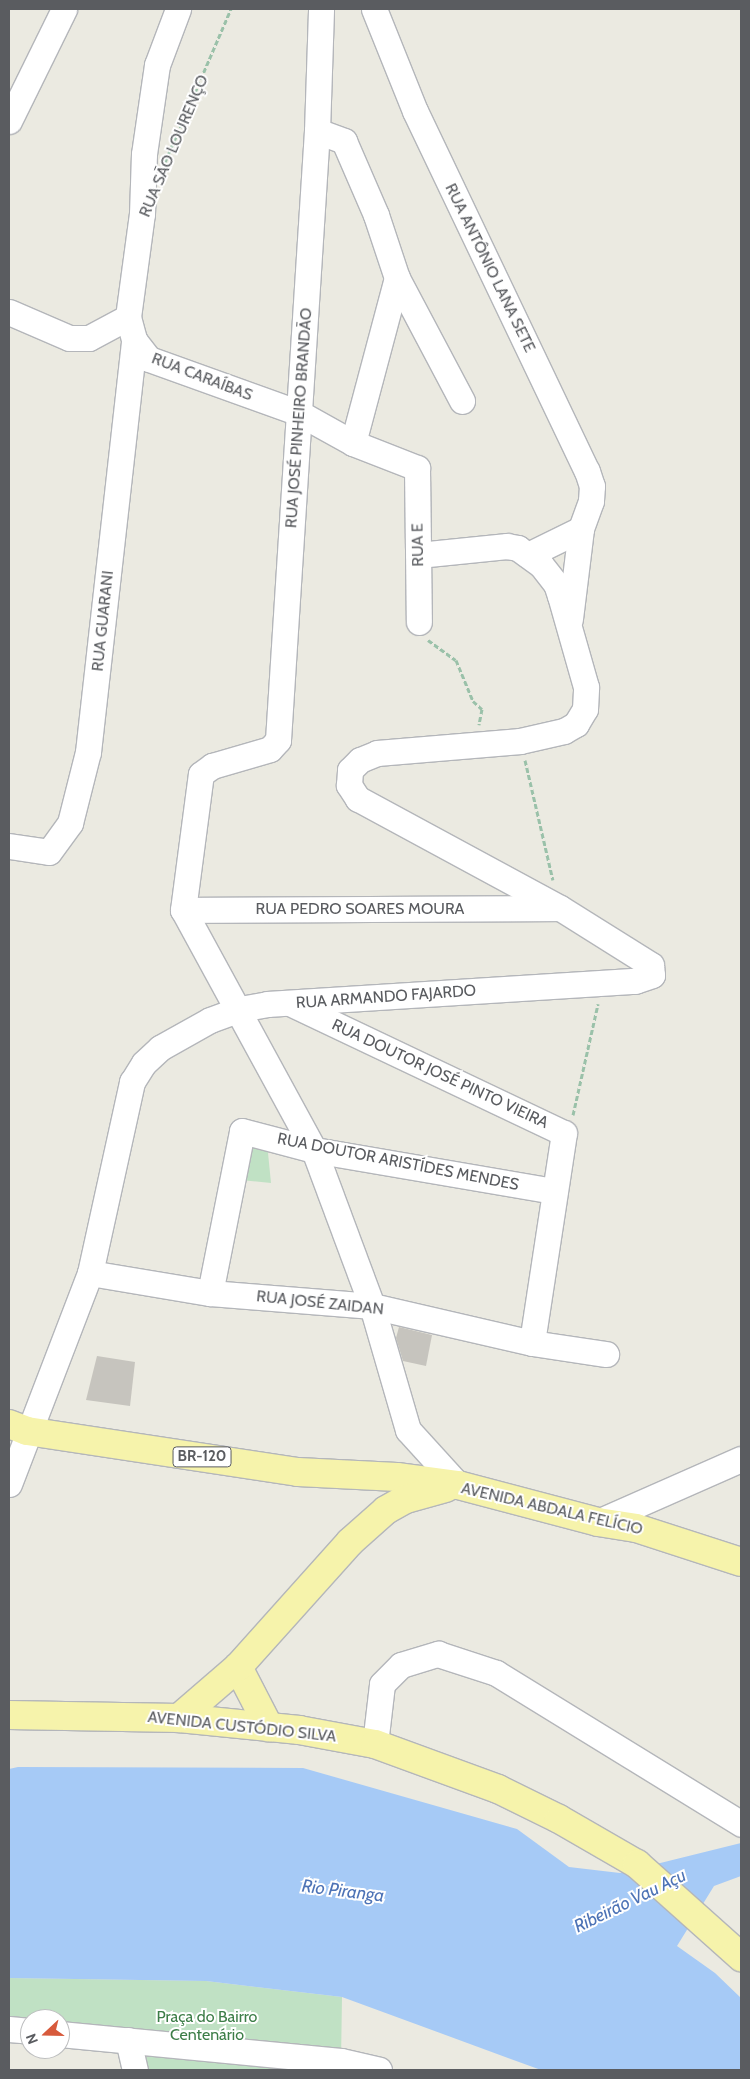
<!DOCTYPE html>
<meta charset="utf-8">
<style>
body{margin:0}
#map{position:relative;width:750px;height:2079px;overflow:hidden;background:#ebeae1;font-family:Cabin,sans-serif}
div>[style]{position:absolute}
.green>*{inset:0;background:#c0e1c4}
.water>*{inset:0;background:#a6caf6}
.building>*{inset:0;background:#c6c4be}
.path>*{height:3px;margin-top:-1.5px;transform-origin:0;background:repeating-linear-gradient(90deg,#9ac1a9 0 5px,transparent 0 7.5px)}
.roads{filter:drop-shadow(1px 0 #b4b6ba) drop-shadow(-1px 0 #b4b6ba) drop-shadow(0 1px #b4b6ba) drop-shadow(0 -1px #b4b6ba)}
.minor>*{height:25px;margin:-12.5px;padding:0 12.5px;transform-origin:12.5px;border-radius:12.5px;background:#fff}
.major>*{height:28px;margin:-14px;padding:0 14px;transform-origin:14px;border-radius:14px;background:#f6f3ab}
span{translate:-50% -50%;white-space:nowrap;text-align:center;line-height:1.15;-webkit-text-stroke:4px #fff;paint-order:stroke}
.shield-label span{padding:1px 4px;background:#fff;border:1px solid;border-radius:4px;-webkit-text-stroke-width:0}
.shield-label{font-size:15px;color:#5a5c60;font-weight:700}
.street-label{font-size:16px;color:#5a5c60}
.park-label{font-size:16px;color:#3c7d47}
.water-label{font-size:18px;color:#4d73b6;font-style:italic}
.frame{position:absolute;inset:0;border:10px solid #5a5c60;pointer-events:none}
.north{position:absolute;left:20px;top:2009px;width:50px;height:50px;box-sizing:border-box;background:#fff;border:1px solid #bdbebf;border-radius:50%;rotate:249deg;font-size:14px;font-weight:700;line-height:20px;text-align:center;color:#5a5c60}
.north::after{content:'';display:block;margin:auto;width:18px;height:22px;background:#d75a3c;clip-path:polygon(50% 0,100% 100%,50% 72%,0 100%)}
</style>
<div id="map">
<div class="green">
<i style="clip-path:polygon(244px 1138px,267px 1143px,271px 1183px,240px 1180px)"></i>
<i style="clip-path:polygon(9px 1978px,206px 1981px,342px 1997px,341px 2061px,307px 2070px,135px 2070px,128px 2040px,60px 2035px,60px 2019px,30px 2019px,9px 2030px)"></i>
</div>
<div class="water">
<i style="clip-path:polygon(18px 1767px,303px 1768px,517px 1829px,569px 1867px,620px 1873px,741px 1843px,741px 1876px,714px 1886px,677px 1946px,715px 1973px,741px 1998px,741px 2070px,541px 2070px,342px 1997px,206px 1981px,9px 1978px,9px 1769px)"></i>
</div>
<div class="building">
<i style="clip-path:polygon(399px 1327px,432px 1335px,426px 1366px,403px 1361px,396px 1338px)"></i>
<i style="clip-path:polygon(97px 1356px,135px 1362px,130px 1406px,86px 1400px)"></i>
</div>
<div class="path">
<i style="left:165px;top:162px;width:167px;rotate:-66.7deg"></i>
<i style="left:428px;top:640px;width:34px;rotate:36deg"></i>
<i style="left:456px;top:660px;width:44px;rotate:67.5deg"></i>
<i style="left:473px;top:701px;width:12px;rotate:42deg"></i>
<i style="left:482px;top:709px;width:16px;rotate:101deg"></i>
<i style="left:525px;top:760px;width:123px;rotate:76.9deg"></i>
<i style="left:573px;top:1115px;width:114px;rotate:-77.3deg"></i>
</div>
<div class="roads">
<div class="minor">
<i style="left:374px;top:9px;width:110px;rotate:68.1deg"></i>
<i style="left:415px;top:111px;width:399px;rotate:64.5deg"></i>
<i style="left:587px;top:471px;width:16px;rotate:72deg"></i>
<i style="left:592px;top:486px;width:15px;rotate:94deg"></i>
<i style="left:591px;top:501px;width:30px;rotate:110deg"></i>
<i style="left:9px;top:121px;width:125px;rotate:-63.8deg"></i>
<i style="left:317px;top:131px;width:29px;rotate:20deg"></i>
<i style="left:344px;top:141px;width:81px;rotate:66.6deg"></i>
<i style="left:376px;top:215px;width:66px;rotate:71.6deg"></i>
<i style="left:397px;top:278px;width:139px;rotate:62.1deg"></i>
<i style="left:9px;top:312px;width:65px;rotate:23.4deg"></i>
<i style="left:69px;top:338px;width:20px"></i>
<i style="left:89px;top:338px;width:44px;rotate:-28.3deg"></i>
<i style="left:128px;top:317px;width:24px;rotate:75deg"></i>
<i style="left:134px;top:340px;width:24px;rotate:52deg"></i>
<i style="left:149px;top:359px;width:159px;rotate:19.8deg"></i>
<i style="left:299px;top:413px;width:62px;rotate:29.1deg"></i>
<i style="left:353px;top:443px;width:69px;rotate:21.3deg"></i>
<i style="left:417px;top:468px;width:154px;rotate:89.3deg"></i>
<i style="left:128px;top:317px;width:104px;rotate:-82.3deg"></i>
<i style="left:142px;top:214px;width:60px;rotate:-88.1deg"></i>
<i style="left:144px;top:154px;width:90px;rotate:-81.7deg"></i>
<i style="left:157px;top:65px;width:60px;rotate:-69.4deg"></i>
<i style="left:353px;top:443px;width:171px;rotate:-75.1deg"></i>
<i style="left:528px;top:555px;width:59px;rotate:-26.1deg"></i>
<i style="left:581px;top:529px;width:91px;rotate:97deg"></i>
<i style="left:9px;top:846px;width:40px;rotate:8.5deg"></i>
<i style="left:49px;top:852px;width:36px;rotate:-54deg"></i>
<i style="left:70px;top:823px;width:73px;rotate:-75.8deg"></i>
<i style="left:88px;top:752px;width:415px;rotate:-83.6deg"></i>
<i style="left:183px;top:910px;width:137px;rotate:-82.5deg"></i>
<i style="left:201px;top:774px;width:14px;rotate:-36deg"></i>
<i style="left:212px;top:766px;width:60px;rotate:-16.3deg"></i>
<i style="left:270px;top:749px;width:12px;rotate:-48deg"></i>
<i style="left:278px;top:740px;width:610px;rotate:-86.34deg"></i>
<i style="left:317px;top:131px;width:122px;rotate:-88.1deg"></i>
<i style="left:292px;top:1004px;width:301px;rotate:25.4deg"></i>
<i style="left:564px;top:1133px;width:212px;rotate:98.7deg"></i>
<i style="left:90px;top:1273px;width:122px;rotate:9.5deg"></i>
<i style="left:210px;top:1293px;width:163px;rotate:4.6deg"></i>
<i style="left:372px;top:1306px;width:164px;rotate:13deg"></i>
<i style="left:532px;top:1343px;width:75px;rotate:8.5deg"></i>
<i style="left:210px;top:1293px;width:165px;rotate:-78.8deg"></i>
<i style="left:242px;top:1131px;width:74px;rotate:14.8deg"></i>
<i style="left:314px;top:1150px;width:244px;rotate:9.7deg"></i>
<i style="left:9px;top:1484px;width:226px;rotate:-69deg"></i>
<i style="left:90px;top:1273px;width:196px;rotate:-77.6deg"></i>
<i style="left:132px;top:1082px;width:22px;rotate:-58deg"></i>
<i style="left:144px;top:1063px;width:22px;rotate:-43deg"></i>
<i style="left:160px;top:1048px;width:57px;rotate:-29.2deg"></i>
<i style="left:210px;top:1020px;width:32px;rotate:-20deg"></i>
<i style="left:240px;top:1009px;width:27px;rotate:-10deg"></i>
<i style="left:267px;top:1004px;width:369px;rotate:-3.6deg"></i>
<i style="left:635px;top:981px;width:18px;rotate:-19deg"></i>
<i style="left:652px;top:975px;width:10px;rotate:-96deg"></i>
<i style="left:651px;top:965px;width:107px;rotate:-147.9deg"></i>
<i style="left:560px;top:908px;width:230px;rotate:-151.6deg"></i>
<i style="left:358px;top:799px;width:17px;rotate:-123deg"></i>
<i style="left:349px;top:785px;width:15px;rotate:-86deg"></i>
<i style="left:350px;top:770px;width:14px;rotate:-45deg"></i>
<i style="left:360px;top:760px;width:18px;rotate:-22deg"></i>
<i style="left:377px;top:753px;width:144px;rotate:-4.8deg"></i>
<i style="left:520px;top:741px;width:45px;rotate:-12.8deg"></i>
<i style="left:564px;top:731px;width:14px;rotate:-30deg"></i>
<i style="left:576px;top:724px;width:17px;rotate:-59deg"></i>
<i style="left:585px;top:709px;width:22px;rotate:-87deg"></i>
<i style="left:586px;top:687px;width:95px;rotate:-105.9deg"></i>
<i style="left:560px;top:596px;width:13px;rotate:-108deg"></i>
<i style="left:556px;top:584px;width:24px;rotate:-128deg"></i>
<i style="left:541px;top:565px;width:29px;rotate:-144deg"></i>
<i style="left:518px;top:548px;width:11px;rotate:-170deg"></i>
<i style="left:507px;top:546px;width:89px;rotate:174.2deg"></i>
<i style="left:458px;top:1485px;width:74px;rotate:-132.3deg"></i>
<i style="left:408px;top:1430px;width:129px;rotate:-106.2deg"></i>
<i style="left:372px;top:1306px;width:166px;rotate:-110.4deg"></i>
<i style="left:314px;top:1150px;width:273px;rotate:-118.6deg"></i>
<i style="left:183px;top:910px;width:375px;rotate:-0.3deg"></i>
<i style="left:598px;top:1522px;width:156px;rotate:-23.8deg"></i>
<i style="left:375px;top:1744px;width:60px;rotate:-83.3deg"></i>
<i style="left:382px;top:1684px;width:27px;rotate:-45deg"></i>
<i style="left:401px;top:1665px;width:39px;rotate:-17deg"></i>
<i style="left:438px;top:1654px;width:61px;rotate:18.1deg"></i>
<i style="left:496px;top:1673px;width:288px;rotate:31.6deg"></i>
<i style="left:9px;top:2029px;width:21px;rotate:5deg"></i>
<i style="left:60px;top:2034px;width:282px;rotate:5.5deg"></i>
<i style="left:341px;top:2061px;width:39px;rotate:13deg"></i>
<i style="left:128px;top:2040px;width:31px;rotate:77deg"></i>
</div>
<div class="major">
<i style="left:9px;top:1424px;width:19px;rotate:21deg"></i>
<i style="left:27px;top:1431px;width:274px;rotate:8.6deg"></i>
<i style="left:298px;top:1472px;width:99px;rotate:2.9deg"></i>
<i style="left:397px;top:1477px;width:62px;rotate:7.5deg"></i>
<i style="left:458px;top:1485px;width:145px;rotate:14.8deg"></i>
<i style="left:598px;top:1522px;width:38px;rotate:9deg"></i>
<i style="left:636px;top:1528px;width:110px;rotate:17.9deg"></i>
<i style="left:238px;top:1667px;width:68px;rotate:62.7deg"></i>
<i style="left:9px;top:1715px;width:170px;rotate:1deg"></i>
<i style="left:179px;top:1718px;width:121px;rotate:5.7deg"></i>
<i style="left:299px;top:1730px;width:77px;rotate:10.4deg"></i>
<i style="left:375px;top:1744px;width:131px;rotate:20.1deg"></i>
<i style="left:498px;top:1789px;width:68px;rotate:26.2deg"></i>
<i style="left:559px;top:1819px;width:90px;rotate:30deg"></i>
<i style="left:637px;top:1864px;width:140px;rotate:41.8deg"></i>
<i style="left:179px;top:1718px;width:78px;rotate:-40.8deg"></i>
<i style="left:238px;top:1667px;width:168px;rotate:-48.1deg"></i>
<i style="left:350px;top:1542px;width:48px;rotate:-41.6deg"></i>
<i style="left:386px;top:1510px;width:23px;rotate:-29deg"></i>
<i style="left:406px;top:1499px;width:41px;rotate:-15.4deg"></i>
</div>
</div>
<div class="shield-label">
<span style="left:202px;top:1457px">BR-120</span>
</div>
<div class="street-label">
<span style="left:174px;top:146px;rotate:-67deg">RUA SÃO LOURENÇO</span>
<span style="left:490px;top:268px;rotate:64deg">RUA ANTÔNIO LANA SETE</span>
<span style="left:202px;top:377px;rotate:21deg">RUA CARAÍBAS</span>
<span style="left:299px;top:418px;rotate:-86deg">RUA JOSÉ PINHEIRO BRANDÃO</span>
<span style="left:418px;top:545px;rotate:-91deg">RUA E</span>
<span style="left:103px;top:621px;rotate:-84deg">RUA GUARANI</span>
<span style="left:360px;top:909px">RUA PEDRO SOARES MOURA</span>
<span style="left:386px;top:997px;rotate:-4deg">RUA ARMANDO FAJARDO</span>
<span style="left:440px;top:1074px;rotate:25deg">RUA DOUTOR JOSÉ PINTO VIEIRA</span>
<span style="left:398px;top:1162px;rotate:11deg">RUA DOUTOR ARISTÍDES MENDES</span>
<span style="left:320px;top:1303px;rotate:6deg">RUA JOSÉ ZAIDAN</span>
<span style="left:552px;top:1509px;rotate:13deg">AVENIDA ABDALA FELÍCIO</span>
<span style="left:242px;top:1727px;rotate:6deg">AVENIDA CUSTÓDIO SILVA</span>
</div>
<div class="park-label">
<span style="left:207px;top:2026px">Praça do Bairro<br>Centenário</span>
</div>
<div class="water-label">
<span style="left:343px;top:1891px;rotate:7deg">Rio Piranga</span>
<span style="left:630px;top:1901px;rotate:-26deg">Ribeirão Vau Açu</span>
</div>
<div class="frame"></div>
<div class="north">N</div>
</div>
